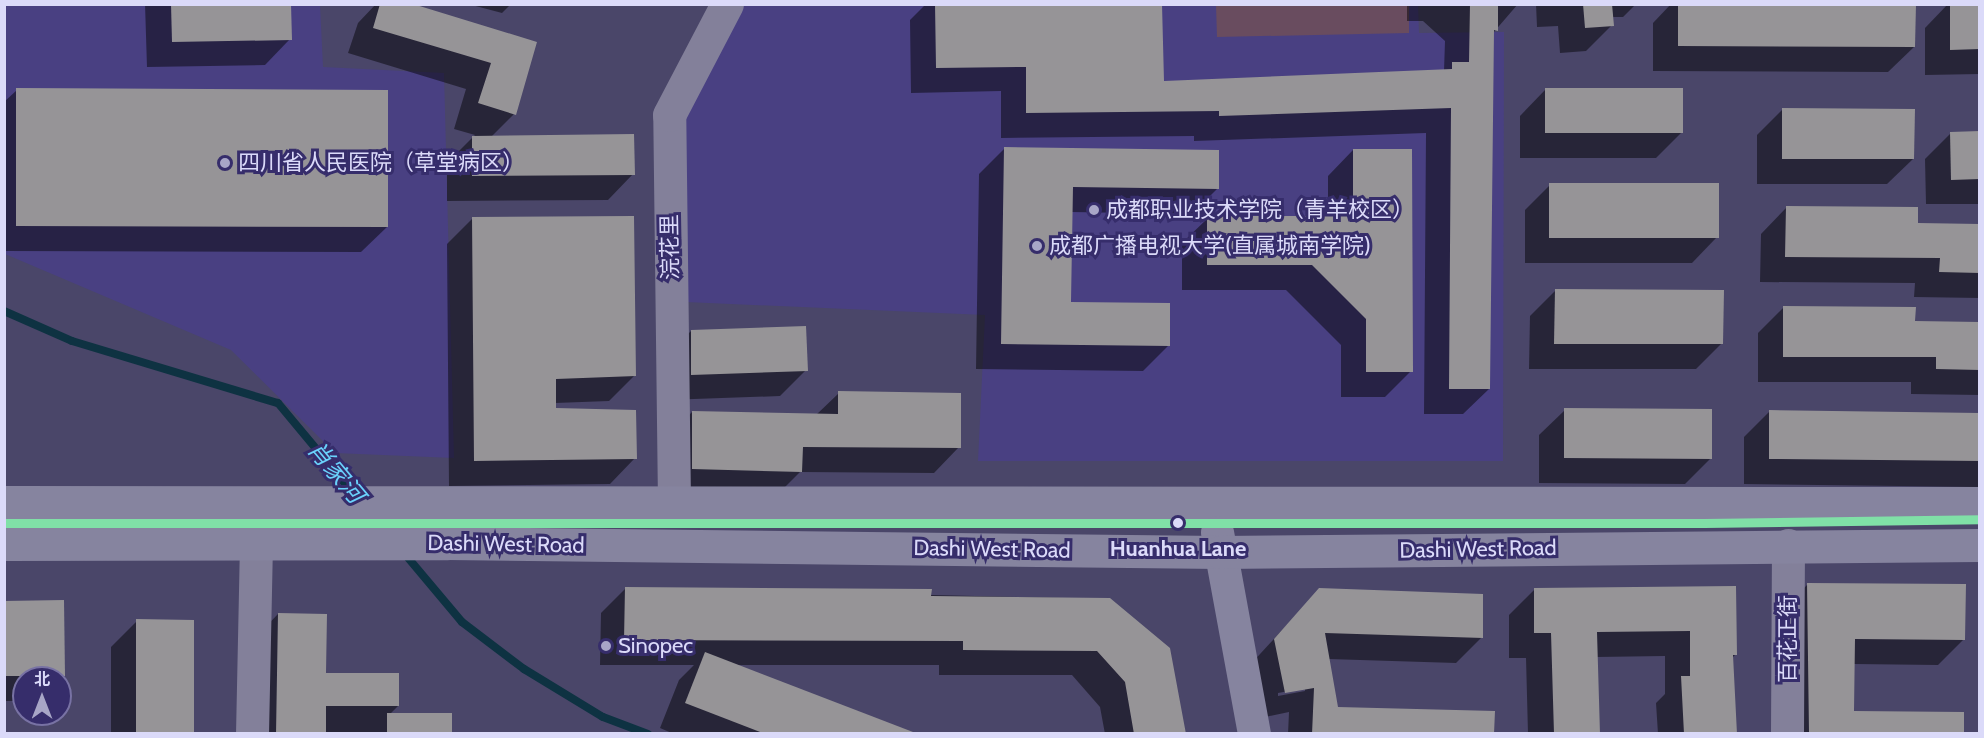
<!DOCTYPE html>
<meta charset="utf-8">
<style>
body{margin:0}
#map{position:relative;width:1984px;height:738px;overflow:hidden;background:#4a4669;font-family:Cabin,"Noto Sans SC",sans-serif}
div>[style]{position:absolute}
.built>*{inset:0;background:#494082}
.green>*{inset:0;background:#694c5f}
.shadow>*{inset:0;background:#0007}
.stream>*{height:8px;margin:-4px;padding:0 4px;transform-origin:4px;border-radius:4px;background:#0e3242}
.building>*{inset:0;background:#969497}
.minor>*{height:33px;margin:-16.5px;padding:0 16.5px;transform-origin:16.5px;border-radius:16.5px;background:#83809a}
.major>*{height:33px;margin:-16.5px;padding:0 16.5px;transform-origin:16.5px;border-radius:16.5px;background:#86849f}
.metro-1>*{height:9px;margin:-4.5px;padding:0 4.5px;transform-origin:4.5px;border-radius:4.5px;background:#80e0a7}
.dots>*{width:16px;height:16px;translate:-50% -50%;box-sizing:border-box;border:3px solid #362d6b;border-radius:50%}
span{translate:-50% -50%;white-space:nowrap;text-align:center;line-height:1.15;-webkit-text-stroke:6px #362d6b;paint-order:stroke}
.poi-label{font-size:22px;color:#dbdaf9}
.left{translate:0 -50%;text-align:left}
.street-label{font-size:22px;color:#dbdaf9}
.stop-label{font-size:22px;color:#dbdaf9;font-weight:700}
.water-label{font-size:24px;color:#6ad2fc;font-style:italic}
.frame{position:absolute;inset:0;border:6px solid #dbdaf9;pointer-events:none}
.north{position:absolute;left:12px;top:666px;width:60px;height:60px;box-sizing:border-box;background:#362d6b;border:2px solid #7872a4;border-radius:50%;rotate:0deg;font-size:16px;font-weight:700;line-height:24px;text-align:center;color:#dbdaf9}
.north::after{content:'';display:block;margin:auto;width:21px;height:27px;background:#a8a6c7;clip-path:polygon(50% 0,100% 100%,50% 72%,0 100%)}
</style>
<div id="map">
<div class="built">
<i style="clip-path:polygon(1418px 4px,1419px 33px,1504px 32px,1503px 461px,978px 461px,985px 315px,686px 302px,683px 118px,743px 5px)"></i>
<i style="clip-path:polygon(5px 5px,320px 5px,323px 67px,444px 73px,454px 458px,335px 453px,231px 350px,5px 254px)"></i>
</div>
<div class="green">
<i style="clip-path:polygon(1216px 5px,1409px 5px,1409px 33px,1217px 37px)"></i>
</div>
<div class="shadow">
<i style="clip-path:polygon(145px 4px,290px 4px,290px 39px,265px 65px,147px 67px)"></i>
<i style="clip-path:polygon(376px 4px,408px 4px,536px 43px,514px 114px,491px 137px,633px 174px,608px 200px,447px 201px,447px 163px,475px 135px,454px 129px,466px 89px,348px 53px,358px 23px)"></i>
<i style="clip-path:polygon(468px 4px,511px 4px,502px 13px)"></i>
<i style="clip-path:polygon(926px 4px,1161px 4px,1163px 82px,1444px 71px,1445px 41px,1423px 21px,1407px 21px,1407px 4px,1518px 4px,1493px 33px,1489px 389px,1463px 414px,1424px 414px,1426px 133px,1194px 141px,1194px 136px,1001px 138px,1001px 91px,911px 93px,910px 20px)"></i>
<i style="clip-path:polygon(1536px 4px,1636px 4px,1623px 17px,1611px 17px,1612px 25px,1586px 51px,1560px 53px,1558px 26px,1537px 27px)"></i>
<i style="clip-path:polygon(1671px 4px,1913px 4px,1914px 47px,1888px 72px,1653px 71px,1653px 23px)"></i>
<i style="clip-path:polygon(1948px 4px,1980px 4px,1980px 74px,1925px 75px,1925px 28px)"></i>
<i style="clip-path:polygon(17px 90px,387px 227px,361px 252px,4px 251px,4px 102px)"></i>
<i style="clip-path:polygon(1545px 90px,1682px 132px,1656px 158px,1520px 158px,1520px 116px)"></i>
<i style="clip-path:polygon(1783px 109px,1913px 159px,1887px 184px,1757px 184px,1757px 135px)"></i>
<i style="clip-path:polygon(1951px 133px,1980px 133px,1980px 204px,1926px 204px,1925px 159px)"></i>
<i style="clip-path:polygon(1004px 149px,1217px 189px,1192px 214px,1071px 212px,1069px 303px,1168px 346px,1143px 371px,976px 369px,979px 174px)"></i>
<i style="clip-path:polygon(1353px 150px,1411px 371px,1385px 397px,1341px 397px,1341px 345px,1286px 290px,1182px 290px,1182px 243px,1208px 218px,1328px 218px,1328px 176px)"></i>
<i style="clip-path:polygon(1550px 185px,1717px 237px,1692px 263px,1525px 263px,1525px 210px)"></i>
<i style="clip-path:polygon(1786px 208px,1917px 225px,1980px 226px,1980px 298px,1914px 297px,1915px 283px,1760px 282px,1761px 234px)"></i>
<i style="clip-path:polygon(472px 219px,634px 376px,609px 401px,555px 403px,555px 409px,635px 458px,610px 484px,449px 486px,447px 244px)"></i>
<i style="clip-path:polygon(1555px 291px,1722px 343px,1696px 369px,1529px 369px,1530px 316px)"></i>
<i style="clip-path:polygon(1784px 307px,1914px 322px,1980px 323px,1980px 395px,1911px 394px,1911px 382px,1758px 382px,1758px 333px)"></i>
<i style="clip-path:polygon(691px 331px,806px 370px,780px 396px,666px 400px,666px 357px)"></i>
<i style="clip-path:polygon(839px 393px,959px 447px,934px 473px,800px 472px,775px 497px,667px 494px,667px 438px,692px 412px,816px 415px)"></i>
<i style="clip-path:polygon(1565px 410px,1711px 458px,1685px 484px,1539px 483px,1539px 435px)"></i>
<i style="clip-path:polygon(1770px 411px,1980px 415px,1980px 487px,1744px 484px,1744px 437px)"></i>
<i style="clip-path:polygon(1807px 585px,1964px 639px,1938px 665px,1853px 664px,1853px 712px,1962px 734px,1783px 734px,1782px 611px)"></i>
<i style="clip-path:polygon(1734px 587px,1735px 655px,1732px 658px,1735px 734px,1658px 734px,1656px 703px,1665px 694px,1665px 656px,1596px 657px,1598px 734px,1528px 734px,1526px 658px,1509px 658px,1509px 615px,1535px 589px)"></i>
<i style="clip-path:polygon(626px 588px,1109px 599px,1185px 734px,1105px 734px,1100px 707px,1072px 675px,939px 675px,939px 665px,734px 665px,913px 734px,674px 734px,660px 728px,679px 680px,694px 665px,600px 665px,601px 613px)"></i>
<i style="clip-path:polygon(evenodd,1320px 589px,1482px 637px,1456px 663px,1328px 659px,1337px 709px,1493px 734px,1288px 734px,1289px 712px,1260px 718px,1249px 666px,1320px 589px,1305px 688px,1305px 691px,1278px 696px,1278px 693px,1305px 688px)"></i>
<i style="clip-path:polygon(4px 602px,63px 675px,24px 678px,24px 701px,4px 701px)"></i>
<i style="clip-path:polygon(278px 614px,325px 674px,398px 706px,389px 715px,451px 734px,252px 734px,253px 640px)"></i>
<i style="clip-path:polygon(137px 621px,192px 734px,111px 734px,111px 647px)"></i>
</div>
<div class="stream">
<i style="left:4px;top:311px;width:74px;rotate:23.8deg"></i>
<i style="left:72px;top:341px;width:215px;rotate:16.8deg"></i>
<i style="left:278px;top:403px;width:117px;rotate:50.2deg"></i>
<i style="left:369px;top:511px;width:30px;rotate:50deg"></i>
<i style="left:404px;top:553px;width:90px;rotate:50deg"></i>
<i style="left:462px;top:622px;width:78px;rotate:37.2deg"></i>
<i style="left:524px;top:669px;width:92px;rotate:31.3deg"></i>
<i style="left:603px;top:717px;width:48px;rotate:20.7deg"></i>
</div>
<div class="building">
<i style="clip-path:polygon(171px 4px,291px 4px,292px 40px,172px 42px)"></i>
<i style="clip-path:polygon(380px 4px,413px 4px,537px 42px,516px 115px,478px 103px,491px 63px,373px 28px)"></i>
<i style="clip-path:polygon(935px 4px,1162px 4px,1164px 81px,1452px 69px,1452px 62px,1469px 62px,1470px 4px,1498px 4px,1498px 31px,1494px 30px,1490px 389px,1449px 389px,1451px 108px,1219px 116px,1219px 111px,1026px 113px,1026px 67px,936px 68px)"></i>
<i style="clip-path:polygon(1583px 4px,1612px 4px,1614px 26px,1585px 28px)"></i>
<i style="clip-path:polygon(1678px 4px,1916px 4px,1915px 47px,1678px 46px)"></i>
<i style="clip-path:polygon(1950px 4px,1980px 4px,1980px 49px,1950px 50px)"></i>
<i style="clip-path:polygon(16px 88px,388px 90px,388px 227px,16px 226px)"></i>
<i style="clip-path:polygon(1545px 88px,1683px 88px,1683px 133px,1545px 133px)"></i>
<i style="clip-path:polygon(1782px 108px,1915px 109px,1914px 159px,1782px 159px)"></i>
<i style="clip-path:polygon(1980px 131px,1980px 179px,1951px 180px,1950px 132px)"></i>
<i style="clip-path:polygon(634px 134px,635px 175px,472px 176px,472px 136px)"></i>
<i style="clip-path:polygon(1004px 147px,1219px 150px,1219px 189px,1073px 187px,1071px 302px,1170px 303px,1170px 346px,1001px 344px)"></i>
<i style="clip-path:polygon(1353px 149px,1412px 149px,1413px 372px,1366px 372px,1366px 319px,1312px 265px,1207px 265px,1207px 216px,1353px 216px)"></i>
<i style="clip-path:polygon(1549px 183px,1719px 183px,1719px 238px,1549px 238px)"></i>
<i style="clip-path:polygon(1786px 206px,1918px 207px,1918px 223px,1980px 224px,1980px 273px,1939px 272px,1940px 258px,1785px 257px)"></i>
<i style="clip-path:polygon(634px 216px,636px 376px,556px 379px,556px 408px,636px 410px,637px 459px,474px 461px,472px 217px)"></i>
<i style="clip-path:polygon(1555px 289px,1724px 290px,1723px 344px,1554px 344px)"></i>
<i style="clip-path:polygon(1783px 306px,1916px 307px,1915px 321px,1980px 322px,1980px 370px,1936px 369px,1936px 357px,1783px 357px)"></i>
<i style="clip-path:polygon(806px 326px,808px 371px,691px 375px,691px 330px)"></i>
<i style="clip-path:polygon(838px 391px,961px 393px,961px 448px,803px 447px,802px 472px,692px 469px,692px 411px,838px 414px)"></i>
<i style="clip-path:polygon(1564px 408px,1712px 409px,1712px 459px,1564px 458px)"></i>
<i style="clip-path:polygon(1769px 410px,1980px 413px,1980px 461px,1769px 459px)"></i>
<i style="clip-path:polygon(1807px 583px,1966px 584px,1965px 640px,1855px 639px,1854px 711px,1964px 712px,1964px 734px,1809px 734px)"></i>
<i style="clip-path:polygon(1736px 586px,1737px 655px,1733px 655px,1737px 734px,1684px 734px,1681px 676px,1690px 676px,1690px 631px,1597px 632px,1600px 734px,1554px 734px,1551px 633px,1534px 633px,1534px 588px)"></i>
<i style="clip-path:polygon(625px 587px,932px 589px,931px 596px,1110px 598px,1170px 648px,1186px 734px,1134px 734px,1125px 682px,1097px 651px,963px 650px,963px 641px,624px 640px)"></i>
<i style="clip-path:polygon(1319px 588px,1483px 594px,1483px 638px,1325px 633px,1338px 707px,1495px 711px,1494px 734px,1312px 734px,1314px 688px,1285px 693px,1274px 639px)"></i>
<i style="clip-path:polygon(64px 600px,65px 676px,4px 676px,4px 601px)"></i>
<i style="clip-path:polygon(278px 613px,327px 614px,326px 673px,399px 673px,399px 706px,326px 706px,326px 734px,276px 734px)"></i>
<i style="clip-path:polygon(136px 619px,194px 620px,194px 734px,136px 734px)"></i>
<i style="clip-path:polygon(705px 652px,913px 732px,913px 734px,765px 734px,685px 703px)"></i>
<i style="clip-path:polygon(387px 713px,452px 713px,452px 734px,387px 734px)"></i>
</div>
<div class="minor">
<i style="left:674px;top:503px;width:388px;rotate:-90.7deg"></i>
<i style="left:669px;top:115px;width:125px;rotate:-62.4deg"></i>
<i style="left:252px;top:734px;width:191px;rotate:-88.8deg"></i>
<i style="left:1787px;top:734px;width:189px;rotate:-89.7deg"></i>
</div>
<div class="major">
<i style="left:4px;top:502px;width:1976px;rotate:0.03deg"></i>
<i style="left:1217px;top:532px;width:205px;rotate:79.6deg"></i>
<i style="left:4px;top:544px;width:443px;rotate:-0.1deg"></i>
<i style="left:447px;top:543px;width:773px;rotate:0.67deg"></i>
<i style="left:1220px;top:552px;width:760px;rotate:-0.53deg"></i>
</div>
<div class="metro-1">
<i style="left:4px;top:523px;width:1700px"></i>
<i style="left:1704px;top:523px;width:276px;rotate:-0.8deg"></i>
</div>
<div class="dots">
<i style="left:225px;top:163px;background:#a8a6c7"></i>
<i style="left:1094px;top:210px;background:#a8a6c7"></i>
<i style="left:1037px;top:246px;background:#a8a6c7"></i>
<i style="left:1178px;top:523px;background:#dbdaf9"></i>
<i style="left:606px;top:646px;background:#a8a6c7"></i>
</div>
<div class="poi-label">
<span class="left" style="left:238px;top:163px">四川省人民医院（草堂病区）</span>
<span class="left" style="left:1106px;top:210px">成都职业技术学院（青羊校区）</span>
<span class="left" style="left:1049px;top:246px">成都广播电视大学(直属城南学院)</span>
<span class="left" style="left:618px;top:646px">Sinopec</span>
</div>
<div class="street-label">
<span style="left:670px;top:247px;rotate:-91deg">浣花里</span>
<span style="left:506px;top:544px;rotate:1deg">Dashi West Road</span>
<span style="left:992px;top:549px;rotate:1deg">Dashi West Road</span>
<span style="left:1478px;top:549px;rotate:-1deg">Dashi West Road</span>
<span style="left:1788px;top:639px;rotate:-90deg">百花正街</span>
</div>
<div class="stop-label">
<span style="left:1178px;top:549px">Huanhua Lane</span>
</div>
<div class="water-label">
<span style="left:336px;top:472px;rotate:50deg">肖家河</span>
</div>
<div class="frame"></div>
<div class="north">北</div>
</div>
